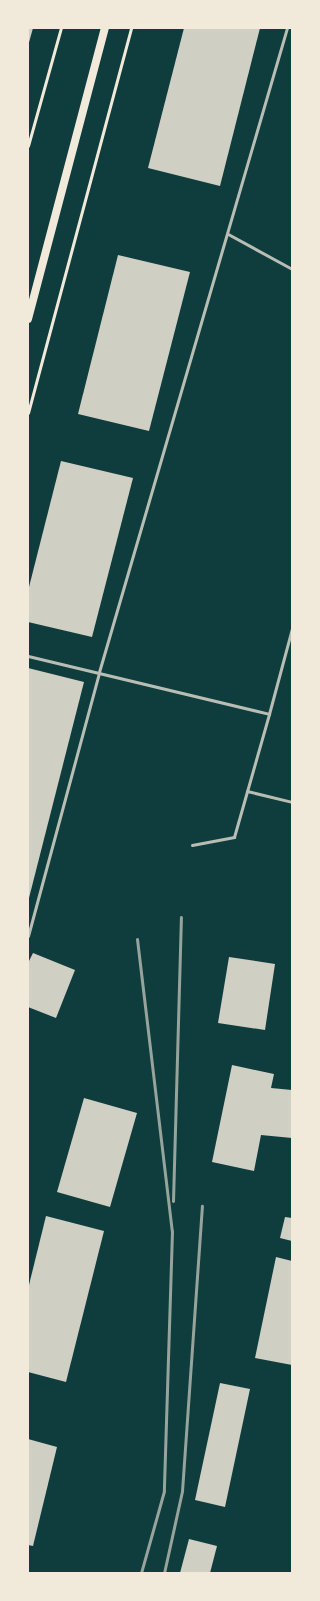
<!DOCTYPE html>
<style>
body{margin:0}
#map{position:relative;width:320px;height:1601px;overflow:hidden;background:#0f3d3e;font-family:"Roboto Condensed",sans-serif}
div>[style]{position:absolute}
.building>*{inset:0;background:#cfcfc3}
.path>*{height:2.5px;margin:-1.25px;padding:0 1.25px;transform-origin:1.25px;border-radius:1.25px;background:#f1e9da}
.service>*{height:3px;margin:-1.5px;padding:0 1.5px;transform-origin:1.5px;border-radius:1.5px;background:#b8beb3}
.secondary>*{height:8px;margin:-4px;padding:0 4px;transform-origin:4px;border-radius:4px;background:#f1e9da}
.rail>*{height:3px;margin:-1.5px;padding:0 1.5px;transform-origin:1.5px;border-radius:1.5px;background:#97a49c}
span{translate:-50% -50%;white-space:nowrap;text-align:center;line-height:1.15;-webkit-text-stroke:3.5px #f1e9da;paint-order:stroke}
.frame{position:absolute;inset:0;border:29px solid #f1e9da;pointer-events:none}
</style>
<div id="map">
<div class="building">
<i style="clip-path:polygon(28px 28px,33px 28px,28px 46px)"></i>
<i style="clip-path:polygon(184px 28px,260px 28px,220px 186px,148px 168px)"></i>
<i style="clip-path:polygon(118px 255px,190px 272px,149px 431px,78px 414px)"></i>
<i style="clip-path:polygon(61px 461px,133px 478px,92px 637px,28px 622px,28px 591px)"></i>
<i style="clip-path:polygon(28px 668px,84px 682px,29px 898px,28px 897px)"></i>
<i style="clip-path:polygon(33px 953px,75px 970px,56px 1018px,28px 1007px,28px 963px)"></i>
<i style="clip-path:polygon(229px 957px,275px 964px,265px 1030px,218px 1023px)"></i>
<i style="clip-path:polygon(232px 1065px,274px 1074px,271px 1088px,292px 1090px,292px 1138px,261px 1135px,254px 1171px,212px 1162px)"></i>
<i style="clip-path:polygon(84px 1098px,137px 1113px,110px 1207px,57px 1192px)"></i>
<i style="clip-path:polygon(46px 1216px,104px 1231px,66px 1382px,28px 1372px,28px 1289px)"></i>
<i style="clip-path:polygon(285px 1217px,292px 1218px,292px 1241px,280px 1238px)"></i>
<i style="clip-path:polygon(276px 1257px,292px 1261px,292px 1365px,255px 1358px)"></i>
<i style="clip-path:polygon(220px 1383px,250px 1389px,225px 1507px,195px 1500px)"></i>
<i style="clip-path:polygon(28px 1439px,57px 1447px,33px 1546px,28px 1545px)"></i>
<i style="clip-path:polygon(189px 1539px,217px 1546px,210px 1573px,180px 1573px)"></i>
</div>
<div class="path">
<i style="left:28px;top:146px;width:123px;rotate:-74.4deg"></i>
<i style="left:28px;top:413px;width:399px;rotate:-75deg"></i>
</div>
<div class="service">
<i style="left:228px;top:234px;width:73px;rotate:28.7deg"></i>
<i style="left:28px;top:656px;width:248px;rotate:13.5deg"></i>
<i style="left:269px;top:714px;width:89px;rotate:-75deg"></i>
<i style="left:247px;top:791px;width:46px;rotate:13.7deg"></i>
<i style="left:192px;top:845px;width:43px;rotate:-10.8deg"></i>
<i style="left:234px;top:837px;width:128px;rotate:-74.1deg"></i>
<i style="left:28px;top:936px;width:273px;rotate:-74.9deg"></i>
<i style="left:99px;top:672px;width:671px;rotate:-73.73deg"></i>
</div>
<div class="secondary">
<i style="left:28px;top:319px;width:301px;rotate:-75.2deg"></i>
</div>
<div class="rail">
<i style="left:137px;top:939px;width:294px;rotate:83.2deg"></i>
<i style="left:172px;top:1231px;width:260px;rotate:91.8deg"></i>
<i style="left:164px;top:1491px;width:85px;rotate:105.7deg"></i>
<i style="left:173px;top:1201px;width:284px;rotate:-88.4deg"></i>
<i style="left:164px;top:1573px;width:84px;rotate:-77.6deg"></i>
<i style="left:182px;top:1491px;width:286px;rotate:-86deg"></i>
</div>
<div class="frame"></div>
</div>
